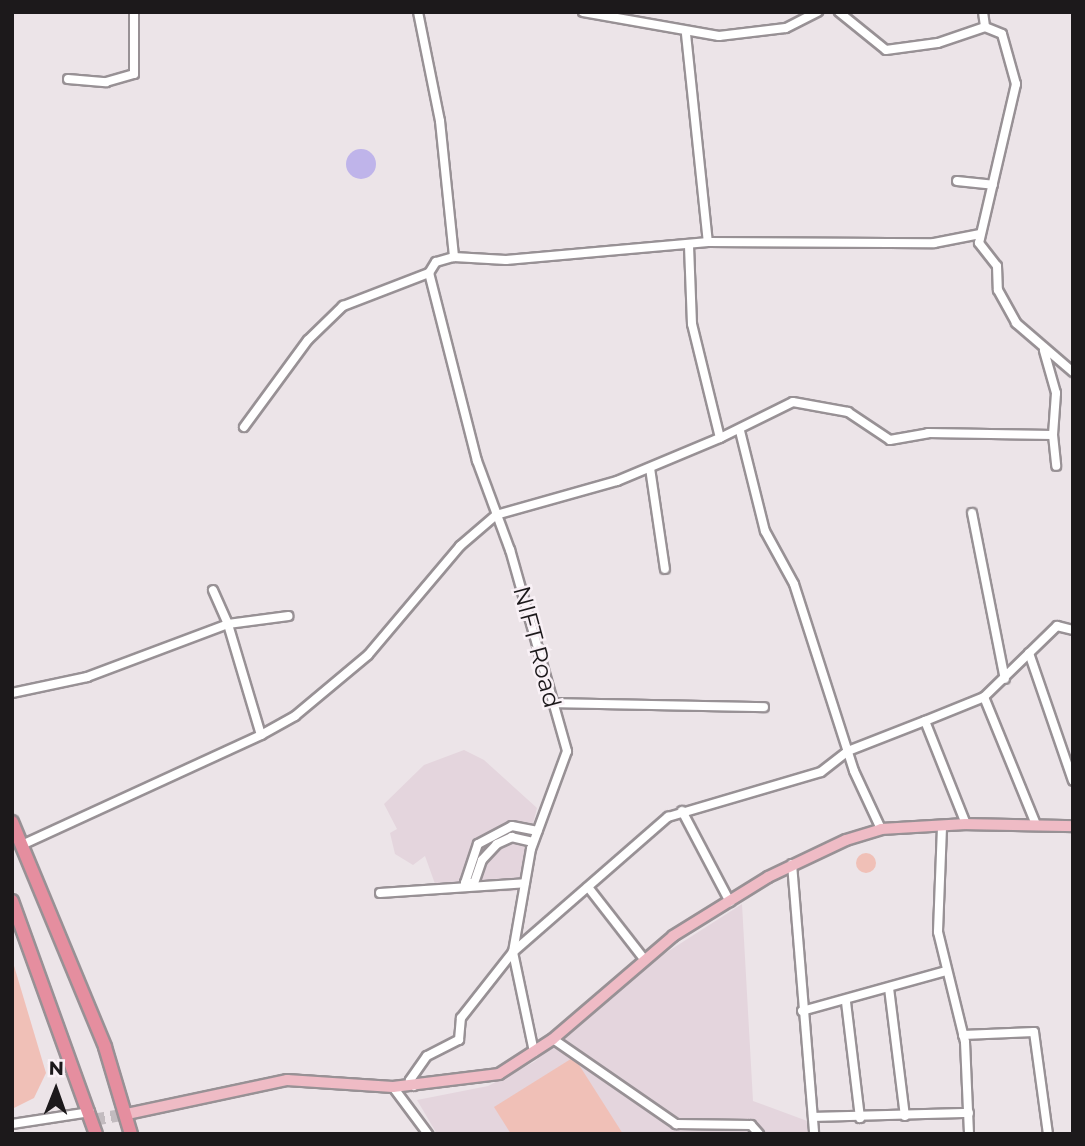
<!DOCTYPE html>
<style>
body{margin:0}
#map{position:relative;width:1085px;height:1146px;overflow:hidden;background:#ece4e8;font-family:Montserrat,sans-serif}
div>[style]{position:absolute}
.built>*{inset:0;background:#e4d5dd}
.green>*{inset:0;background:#f0c0b7}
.round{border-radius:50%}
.water>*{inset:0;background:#bfb4ea}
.highway-tunnel>*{height:12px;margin-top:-6px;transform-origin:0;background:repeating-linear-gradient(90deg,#c2bbbf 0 12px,transparent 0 18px)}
.roads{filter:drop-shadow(2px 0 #989195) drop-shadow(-2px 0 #989195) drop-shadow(0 2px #989195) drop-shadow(0 -2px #989195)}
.minor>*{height:8px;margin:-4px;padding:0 4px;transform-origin:4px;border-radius:4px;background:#fff}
.major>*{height:10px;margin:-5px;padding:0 5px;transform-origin:5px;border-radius:5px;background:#efbbc5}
.highway>*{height:12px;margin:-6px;padding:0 6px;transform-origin:6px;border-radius:6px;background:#e58e9f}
span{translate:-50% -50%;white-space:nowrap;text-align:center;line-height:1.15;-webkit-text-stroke:5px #f9f1f6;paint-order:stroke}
.street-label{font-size:24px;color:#1c191b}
.frame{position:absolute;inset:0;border:14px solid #1c191b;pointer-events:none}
.north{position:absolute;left:21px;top:1055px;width:70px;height:70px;-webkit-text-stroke:5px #f9f1f6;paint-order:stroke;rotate:1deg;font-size:19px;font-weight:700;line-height:28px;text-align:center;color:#1c191b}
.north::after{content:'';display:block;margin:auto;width:24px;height:32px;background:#1c191b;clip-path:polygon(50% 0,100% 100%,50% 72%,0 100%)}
</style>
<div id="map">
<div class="built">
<i style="clip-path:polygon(464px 750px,484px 760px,537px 808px,516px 891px,439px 895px,425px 856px,413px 865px,395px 854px,390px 833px,397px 829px,384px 804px,424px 765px)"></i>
<i style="clip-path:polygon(742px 904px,753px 1101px,810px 1122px,809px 1134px,437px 1134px,417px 1100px,488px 1086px,534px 1062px,639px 970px)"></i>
</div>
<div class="green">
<i class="round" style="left:856px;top:853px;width:20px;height:20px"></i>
<i style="clip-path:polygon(12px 959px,46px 1073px,34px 1098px,12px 1109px)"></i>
<i style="clip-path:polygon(574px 1057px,623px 1134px,511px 1134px,494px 1107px)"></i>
</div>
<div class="water">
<i class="round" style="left:346px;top:149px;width:30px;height:30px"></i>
</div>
<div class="highway-tunnel">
<i style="left:93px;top:1120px;width:35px;rotate:-10deg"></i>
</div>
<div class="roads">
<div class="minor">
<i style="left:418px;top:12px;width:111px;rotate:78.6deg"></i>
<i style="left:440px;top:121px;width:137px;rotate:84.1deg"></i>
<i style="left:583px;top:12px;width:138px;rotate:10deg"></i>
<i style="left:719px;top:36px;width:67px;rotate:-6.8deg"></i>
<i style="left:786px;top:28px;width:36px;rotate:-27deg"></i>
<i style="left:839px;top:12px;width:60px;rotate:39deg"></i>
<i style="left:886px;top:50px;width:52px;rotate:-7.7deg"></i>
<i style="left:938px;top:43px;width:50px;rotate:-18.8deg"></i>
<i style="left:985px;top:27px;width:18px;rotate:22deg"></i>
<i style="left:1002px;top:34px;width:52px;rotate:74.4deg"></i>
<i style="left:1016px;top:84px;width:163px;rotate:103.1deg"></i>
<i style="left:979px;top:243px;width:29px;rotate:52deg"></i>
<i style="left:997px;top:266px;width:24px;rotate:88deg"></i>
<i style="left:998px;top:290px;width:38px;rotate:61deg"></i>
<i style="left:1016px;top:323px;width:75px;rotate:40.7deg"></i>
<i style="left:983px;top:12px;width:15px;rotate:82deg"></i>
<i style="left:686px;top:34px;width:209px;rotate:84deg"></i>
<i style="left:68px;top:79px;width:38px;rotate:5deg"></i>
<i style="left:106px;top:82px;width:29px;rotate:-16deg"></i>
<i style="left:134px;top:74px;width:62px;rotate:-90deg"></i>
<i style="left:957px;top:181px;width:36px;rotate:6deg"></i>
<i style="left:689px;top:246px;width:78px;rotate:87.8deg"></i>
<i style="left:692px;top:324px;width:117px;rotate:76.2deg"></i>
<i style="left:720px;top:438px;width:81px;rotate:-26.3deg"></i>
<i style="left:793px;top:402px;width:56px;rotate:10.3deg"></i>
<i style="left:848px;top:412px;width:50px;rotate:33.7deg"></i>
<i style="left:890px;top:440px;width:39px;rotate:-10deg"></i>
<i style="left:928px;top:433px;width:125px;rotate:0.9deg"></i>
<i style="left:1053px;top:435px;width:42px;rotate:-85.9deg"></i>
<i style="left:1056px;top:393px;width:44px;rotate:-105.9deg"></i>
<i style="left:244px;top:427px;width:108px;rotate:-53.7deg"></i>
<i style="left:308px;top:340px;width:49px;rotate:-44.2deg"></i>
<i style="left:343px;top:306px;width:92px;rotate:-21deg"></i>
<i style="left:740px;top:431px;width:103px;rotate:76deg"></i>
<i style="left:765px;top:531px;width:60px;rotate:61.3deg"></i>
<i style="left:794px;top:584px;width:196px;rotate:72.2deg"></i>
<i style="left:854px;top:771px;width:64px;rotate:65deg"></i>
<i style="left:1053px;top:435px;width:31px;rotate:84deg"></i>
<i style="left:650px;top:468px;width:102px;rotate:81.6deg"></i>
<i style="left:972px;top:513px;width:169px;rotate:78.8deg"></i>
<i style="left:1029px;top:653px;width:135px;rotate:71deg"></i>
<i style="left:12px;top:693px;width:77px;rotate:-12deg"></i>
<i style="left:87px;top:677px;width:151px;rotate:-20.6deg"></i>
<i style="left:228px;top:624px;width:37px;rotate:-114deg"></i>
<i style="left:984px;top:697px;width:135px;rotate:67.8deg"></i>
<i style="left:552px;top:703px;width:212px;rotate:1.1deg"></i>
<i style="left:925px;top:721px;width:64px;rotate:-22.1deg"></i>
<i style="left:984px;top:697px;width:102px;rotate:-44.2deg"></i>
<i style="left:1057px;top:626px;width:16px;rotate:14deg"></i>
<i style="left:261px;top:735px;width:39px;rotate:-29deg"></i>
<i style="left:295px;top:716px;width:95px;rotate:-39.9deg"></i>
<i style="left:368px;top:655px;width:143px;rotate:-49.8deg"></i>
<i style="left:460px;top:546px;width:48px;rotate:-40.7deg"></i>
<i style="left:496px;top:515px;width:126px;rotate:-15.7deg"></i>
<i style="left:617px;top:481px;width:112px;rotate:-22.7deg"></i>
<i style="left:682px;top:811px;width:103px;rotate:62.2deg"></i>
<i style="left:942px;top:827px;width:105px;rotate:92.2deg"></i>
<i style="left:938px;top:932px;width:113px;rotate:76.2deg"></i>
<i style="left:965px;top:1042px;width:92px;rotate:87.5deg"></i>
<i style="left:533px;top:842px;width:22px;rotate:-167deg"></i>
<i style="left:512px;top:837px;width:17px;rotate:155deg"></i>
<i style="left:497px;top:844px;width:22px;rotate:133deg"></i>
<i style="left:482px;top:860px;width:24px;rotate:109deg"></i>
<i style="left:474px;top:883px;width:9px;rotate:180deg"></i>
<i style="left:465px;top:883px;width:41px;rotate:-71.6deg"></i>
<i style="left:478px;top:844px;width:38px;rotate:-28deg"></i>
<i style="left:512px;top:826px;width:26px;rotate:11deg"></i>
<i style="left:24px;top:844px;width:261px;rotate:-24.7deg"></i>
<i style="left:261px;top:735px;width:116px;rotate:-106.6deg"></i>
<i style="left:228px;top:624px;width:61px;rotate:-7.6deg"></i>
<i style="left:792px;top:864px;width:271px;rotate:85.3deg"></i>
<i style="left:588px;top:887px;width:91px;rotate:52.1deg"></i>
<i style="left:380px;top:893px;width:145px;rotate:-3.9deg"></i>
<i style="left:889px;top:988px;width:129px;rotate:82.9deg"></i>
<i style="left:846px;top:1002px;width:117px;rotate:83.1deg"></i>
<i style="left:802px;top:1011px;width:149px;rotate:-15.5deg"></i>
<i style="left:963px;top:1035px;width:71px;rotate:-2.4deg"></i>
<i style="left:1034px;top:1032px;width:103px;rotate:82.2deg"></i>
<i style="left:553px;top:1039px;width:150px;rotate:34.6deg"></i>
<i style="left:676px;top:1124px;width:75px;rotate:0.8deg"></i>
<i style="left:751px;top:1125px;width:12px;rotate:48deg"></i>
<i style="left:534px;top:1052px;width:102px;rotate:-101.9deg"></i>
<i style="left:513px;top:952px;width:105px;rotate:-80.1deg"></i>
<i style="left:531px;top:849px;width:104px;rotate:-69.8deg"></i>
<i style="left:567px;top:751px;width:209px;rotate:-105.8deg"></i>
<i style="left:510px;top:550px;width:95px;rotate:-110.3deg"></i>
<i style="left:477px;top:461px;width:194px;rotate:-104.3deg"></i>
<i style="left:429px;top:273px;width:13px;rotate:-58deg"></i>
<i style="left:436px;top:262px;width:19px;rotate:-16deg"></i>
<i style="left:454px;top:257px;width:52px;rotate:3.3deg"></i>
<i style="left:506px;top:260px;width:203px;rotate:-5.1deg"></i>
<i style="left:708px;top:242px;width:226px;rotate:0.3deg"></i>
<i style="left:934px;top:243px;width:47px;rotate:-11.1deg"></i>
<i style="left:414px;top:1086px;width:7px;rotate:-124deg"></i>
<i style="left:410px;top:1080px;width:29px;rotate:-55deg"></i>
<i style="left:427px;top:1056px;width:36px;rotate:-27deg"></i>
<i style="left:459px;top:1040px;width:22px;rotate:-85deg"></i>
<i style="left:461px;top:1018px;width:84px;rotate:-51.8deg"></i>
<i style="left:513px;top:952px;width:206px;rotate:-41.1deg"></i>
<i style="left:668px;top:817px;width:159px;rotate:-16.4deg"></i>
<i style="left:821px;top:772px;width:34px;rotate:-38deg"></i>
<i style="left:848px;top:751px;width:83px;rotate:-21.3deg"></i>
<i style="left:925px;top:721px;width:111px;rotate:68.3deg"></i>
<i style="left:393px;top:1087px;width:59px;rotate:53.3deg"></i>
<i style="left:815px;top:1117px;width:154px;rotate:-1.5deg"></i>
<i style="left:12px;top:1124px;width:79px;rotate:-8.7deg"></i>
</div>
<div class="major">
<i style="left:127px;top:1114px;width:164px;rotate:-12deg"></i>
<i style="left:287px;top:1080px;width:106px;rotate:3.8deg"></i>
<i style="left:393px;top:1087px;width:107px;rotate:-7deg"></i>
<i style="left:499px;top:1074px;width:64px;rotate:-32.9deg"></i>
<i style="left:553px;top:1039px;width:158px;rotate:-40.6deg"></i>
<i style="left:673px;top:936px;width:112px;rotate:-31.8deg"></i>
<i style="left:768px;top:877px;width:86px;rotate:-25.4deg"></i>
<i style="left:846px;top:840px;width:37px;rotate:-17deg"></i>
<i style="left:881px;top:829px;width:85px;rotate:-3.4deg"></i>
<i style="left:966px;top:824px;width:107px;rotate:1.1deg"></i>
</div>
<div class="highway">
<i style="left:12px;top:822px;width:243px;rotate:67.5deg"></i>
<i style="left:105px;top:1047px;width:91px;rotate:73.4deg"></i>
<i style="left:12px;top:901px;width:248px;rotate:70.2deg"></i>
</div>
</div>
<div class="street-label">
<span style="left:537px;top:647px;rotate:75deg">NIFT Road</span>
</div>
<div class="frame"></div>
<div class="north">N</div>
</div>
